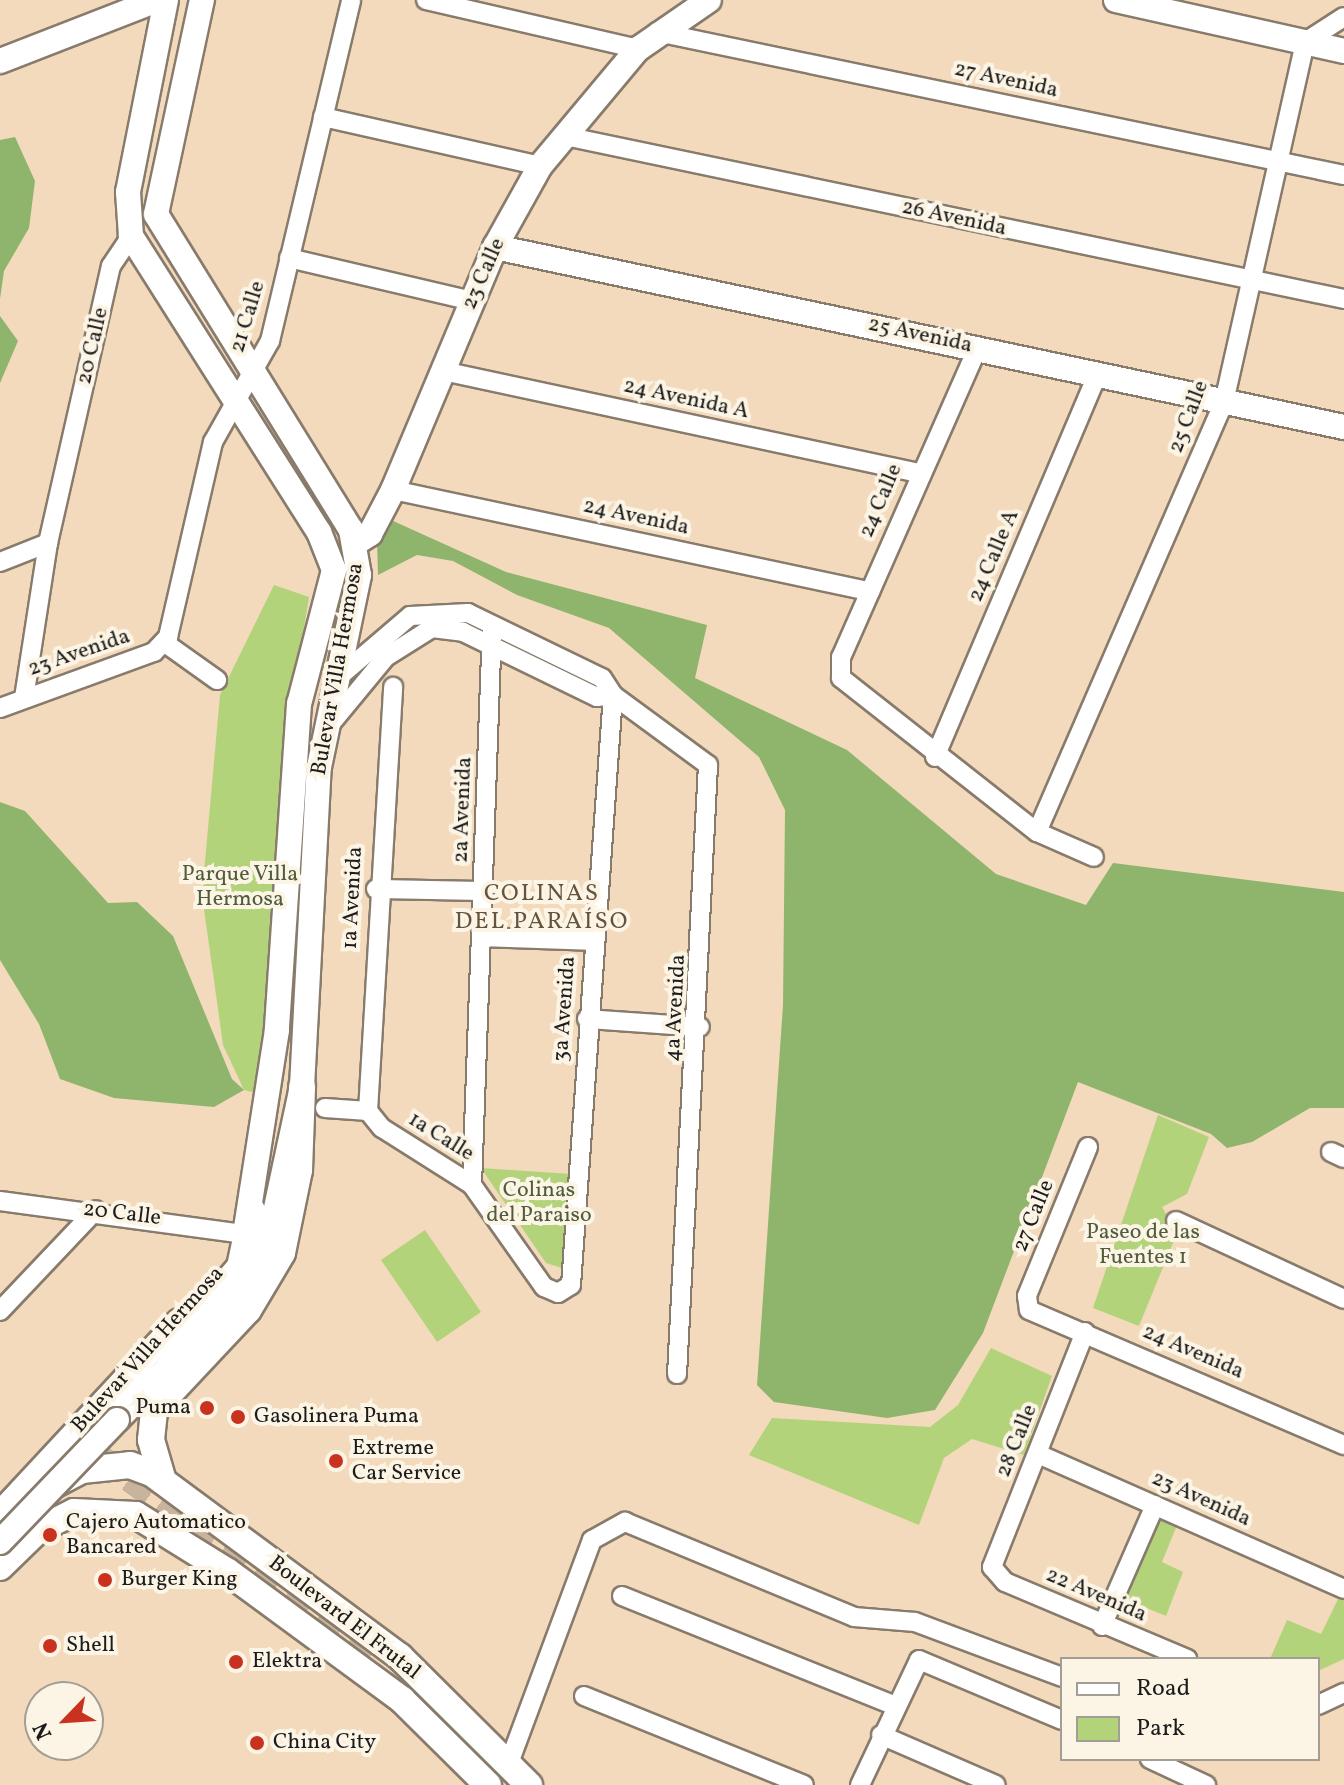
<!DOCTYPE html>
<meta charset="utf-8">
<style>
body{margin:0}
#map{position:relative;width:1344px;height:1785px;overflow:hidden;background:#f3dabc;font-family:Vollkorn,serif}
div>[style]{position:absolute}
.green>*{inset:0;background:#b3d37b}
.forest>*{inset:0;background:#8eb56b}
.primary-tunnel>*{height:26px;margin-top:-13px;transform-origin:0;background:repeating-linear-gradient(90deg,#c8b49c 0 26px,transparent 0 39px)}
.roads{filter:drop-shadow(2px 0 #887b6c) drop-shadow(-2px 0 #887b6c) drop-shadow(0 2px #887b6c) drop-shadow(0 -2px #887b6c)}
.street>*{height:18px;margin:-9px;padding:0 9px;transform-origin:9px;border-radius:9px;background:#fff}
.secondary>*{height:24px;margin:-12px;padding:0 12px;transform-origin:12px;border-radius:12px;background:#fff}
.primary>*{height:26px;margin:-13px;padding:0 13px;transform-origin:13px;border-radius:13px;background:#fff}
.bridges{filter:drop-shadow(2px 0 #887b6c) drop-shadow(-2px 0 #887b6c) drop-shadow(0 2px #887b6c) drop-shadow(0 -2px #887b6c)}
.secondary-bridge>*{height:24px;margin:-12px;padding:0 12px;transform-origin:12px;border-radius:12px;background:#fff}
.dots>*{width:22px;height:22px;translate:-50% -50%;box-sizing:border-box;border:4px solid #fcf5e5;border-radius:50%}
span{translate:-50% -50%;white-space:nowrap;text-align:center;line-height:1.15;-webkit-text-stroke:8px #fcf5e5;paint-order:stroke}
.street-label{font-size:22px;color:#1c1c1c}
.park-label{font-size:22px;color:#515c3d}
.poi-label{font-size:22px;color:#1c1c1c}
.right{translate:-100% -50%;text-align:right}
.left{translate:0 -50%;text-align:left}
.neighbourhood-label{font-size:24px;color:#64533d;letter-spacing:2px}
.legend{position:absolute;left:1060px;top:1657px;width:260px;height:104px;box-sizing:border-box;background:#fcf5e5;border:2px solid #a29e95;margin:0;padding:10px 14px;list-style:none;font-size:24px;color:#1c1c1c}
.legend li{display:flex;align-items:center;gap:16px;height:40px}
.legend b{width:40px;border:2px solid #a29e95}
.north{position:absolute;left:24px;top:1681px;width:80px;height:80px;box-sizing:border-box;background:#fcf5e5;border:2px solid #a29e95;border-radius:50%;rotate:245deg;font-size:22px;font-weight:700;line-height:32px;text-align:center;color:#1c1c1c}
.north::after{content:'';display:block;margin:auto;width:28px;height:36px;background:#c8321e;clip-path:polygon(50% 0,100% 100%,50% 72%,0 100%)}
</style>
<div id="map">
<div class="green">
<i style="clip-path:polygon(274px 585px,309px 597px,282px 765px,271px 1034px,256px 1093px,244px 1090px,223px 1045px,202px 895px,220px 695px)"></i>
<i style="clip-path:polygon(1158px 1115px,1209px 1137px,1187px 1194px,1162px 1207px,1177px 1233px,1139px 1326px,1093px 1308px)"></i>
<i style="clip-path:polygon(481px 1168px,571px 1174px,565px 1269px,546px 1263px)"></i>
<i style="clip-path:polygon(425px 1230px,481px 1312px,437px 1342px,381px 1260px)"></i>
<i style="clip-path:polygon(991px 1348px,1052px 1376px,1024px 1455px,972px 1439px,944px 1458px,919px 1525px,749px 1455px,772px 1418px,930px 1427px,958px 1405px)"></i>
<i style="clip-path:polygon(1151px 1500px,1182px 1513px,1162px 1562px,1183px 1572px,1166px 1616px,1115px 1595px)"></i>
<i style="clip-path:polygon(1344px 1587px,1344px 1659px,1318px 1671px,1318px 1659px,1270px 1659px,1287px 1620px,1321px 1634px)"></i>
</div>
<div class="forest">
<i style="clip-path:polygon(15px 137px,35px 181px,29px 228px,4px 271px,0 299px,0 140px)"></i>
<i style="clip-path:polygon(0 316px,18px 341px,0 383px)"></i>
<i style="clip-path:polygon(391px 520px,506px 572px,707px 625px,695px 678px,847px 750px,996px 874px,1086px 905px,1113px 863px,1344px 892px,1344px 1108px,1310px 1108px,1252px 1142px,1227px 1148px,1211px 1134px,1078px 1082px,983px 1333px,935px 1410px,887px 1418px,774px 1402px,757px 1385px,783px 1005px,785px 810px,759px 757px,609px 628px,517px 595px,453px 561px,417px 555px,378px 575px,377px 540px)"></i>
<i style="clip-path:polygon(0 802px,25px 811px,108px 903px,137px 902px,173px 936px,232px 1079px,244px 1090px,214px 1107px,114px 1098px,60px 1079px,39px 1024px,0 960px)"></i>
</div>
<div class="primary-tunnel">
<i style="left:98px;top:1456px;width:346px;rotate:36.1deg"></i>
</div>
<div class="roads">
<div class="street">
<i style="left:426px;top:0;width:218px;rotate:13deg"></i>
<i style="left:657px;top:32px;width:702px;rotate:11.76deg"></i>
<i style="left:323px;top:117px;width:222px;rotate:12.7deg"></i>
<i style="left:565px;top:136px;width:796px;rotate:11.82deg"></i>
<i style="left:289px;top:258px;width:188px;rotate:13.2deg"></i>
<i style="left:978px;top:347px;width:339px;rotate:113.8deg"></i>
<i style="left:841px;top:657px;width:21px;rotate:90deg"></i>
<i style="left:841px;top:678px;width:249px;rotate:38.2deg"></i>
<i style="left:1037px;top:832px;width:62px;rotate:23.7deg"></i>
<i style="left:443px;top:371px;width:487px;rotate:12.1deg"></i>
<i style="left:393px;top:490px;width:488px;rotate:12deg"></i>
<i style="left:0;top:562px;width:52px;rotate:-21.6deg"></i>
<i style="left:165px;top:643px;width:64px;rotate:35.4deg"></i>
<i style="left:334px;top:681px;width:100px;rotate:-40.5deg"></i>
<i style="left:410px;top:616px;width:58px;rotate:-3deg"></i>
<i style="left:468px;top:613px;width:149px;rotate:25.9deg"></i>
<i style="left:602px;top:678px;width:20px;rotate:57deg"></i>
<i style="left:613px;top:695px;width:118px;rotate:36.4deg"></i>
<i style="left:708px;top:765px;width:610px;rotate:92.91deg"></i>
<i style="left:24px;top:698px;width:157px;rotate:-81.2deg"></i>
<i style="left:48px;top:543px;width:284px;rotate:-77.2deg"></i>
<i style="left:111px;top:266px;width:36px;rotate:-56deg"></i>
<i style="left:0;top:708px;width:164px;rotate:-20deg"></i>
<i style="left:154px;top:652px;width:21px;rotate:-47deg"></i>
<i style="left:168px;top:637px;width:200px;rotate:-77deg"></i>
<i style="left:213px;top:442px;width:116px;rotate:-60.6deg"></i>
<i style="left:270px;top:341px;width:350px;rotate:-76.6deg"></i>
<i style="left:328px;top:727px;width:91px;rotate:-50.4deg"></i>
<i style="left:386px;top:657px;width:54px;rotate:-32.2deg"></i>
<i style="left:432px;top:628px;width:31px;rotate:7deg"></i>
<i style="left:463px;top:632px;width:149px;rotate:25.9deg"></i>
<i style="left:597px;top:697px;width:16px;rotate:-7deg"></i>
<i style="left:935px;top:757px;width:415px;rotate:-67deg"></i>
<i style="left:1037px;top:832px;width:469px;rotate:-66.5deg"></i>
<i style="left:1224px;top:402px;width:369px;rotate:-77.3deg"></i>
<i style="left:1305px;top:42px;width:46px;rotate:-32.7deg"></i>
<i style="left:376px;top:889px;width:108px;rotate:1.1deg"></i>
<i style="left:482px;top:937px;width:113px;rotate:2deg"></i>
<i style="left:587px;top:1019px;width:113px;rotate:4deg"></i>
<i style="left:325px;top:1108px;width:43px;rotate:4deg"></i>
<i style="left:368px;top:1111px;width:22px;rotate:51deg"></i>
<i style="left:382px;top:1128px;width:107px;rotate:32.3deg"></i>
<i style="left:472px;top:1185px;width:125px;rotate:54.8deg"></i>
<i style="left:544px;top:1287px;width:15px;rotate:23deg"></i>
<i style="left:558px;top:1293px;width:15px;rotate:-32deg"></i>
<i style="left:571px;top:1285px;width:591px;rotate:-85.93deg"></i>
<i style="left:368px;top:1111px;width:425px;rotate:-86.6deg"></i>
<i style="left:1088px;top:1147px;width:161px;rotate:112.3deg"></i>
<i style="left:1027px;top:1296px;width:14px;rotate:82deg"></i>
<i style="left:1029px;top:1310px;width:343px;rotate:23.2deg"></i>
<i style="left:1331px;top:1152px;width:14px;rotate:25deg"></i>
<i style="left:472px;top:1185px;width:558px;rotate:-87.95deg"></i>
<i style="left:0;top:1201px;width:245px;rotate:7.7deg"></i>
<i style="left:1176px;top:1221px;width:185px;rotate:24.9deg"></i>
<i style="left:0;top:1311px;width:139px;rotate:-46.5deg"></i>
<i style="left:1085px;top:1332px;width:253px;rotate:111.6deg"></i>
<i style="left:992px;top:1567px;width:20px;rotate:49deg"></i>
<i style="left:1005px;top:1582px;width:198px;rotate:22.9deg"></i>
<i style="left:1038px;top:1454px;width:334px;rotate:23.8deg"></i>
<i style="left:622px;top:1596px;width:294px;rotate:21.9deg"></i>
<i style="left:1102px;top:1626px;width:132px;rotate:-66.3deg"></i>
<i style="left:584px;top:1696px;width:237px;rotate:22deg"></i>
<i style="left:1318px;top:1705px;width:29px;rotate:-25deg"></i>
<i style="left:881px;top:1735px;width:125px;rotate:23.5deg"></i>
<i style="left:1150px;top:1759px;width:62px;rotate:24.9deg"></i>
<i style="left:509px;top:1763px;width:238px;rotate:-69.6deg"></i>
<i style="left:592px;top:1540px;width:38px;rotate:-29deg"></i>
<i style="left:625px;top:1522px;width:248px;rotate:22.5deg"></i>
<i style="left:854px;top:1617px;width:61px;rotate:4.7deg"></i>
<i style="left:915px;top:1622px;width:157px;rotate:20.5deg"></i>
<i style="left:860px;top:1785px;width:138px;rotate:-64.7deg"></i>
<i style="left:919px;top:1660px;width:155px;rotate:22.8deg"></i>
</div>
<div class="secondary">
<i style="left:166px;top:0;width:196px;rotate:101.2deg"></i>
<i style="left:128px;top:192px;width:44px;rotate:86.1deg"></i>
<i style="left:131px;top:236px;width:351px;rotate:57.6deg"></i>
<i style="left:319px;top:532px;width:41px;rotate:68.5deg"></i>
<i style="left:334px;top:570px;width:138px;rotate:104.6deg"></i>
<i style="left:299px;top:704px;width:327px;rotate:93.9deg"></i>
<i style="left:277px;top:1030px;width:199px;rotate:98.9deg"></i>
<i style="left:1116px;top:0;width:234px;rotate:12.6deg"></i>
<i style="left:0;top:61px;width:168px;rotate:-21.2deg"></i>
<i style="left:495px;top:247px;width:868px;rotate:11.97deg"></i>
<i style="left:356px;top:543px;width:17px;rotate:-33deg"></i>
<i style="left:370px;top:534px;width:50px;rotate:-62.4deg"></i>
<i style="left:393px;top:490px;width:264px;rotate:-67.2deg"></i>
<i style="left:495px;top:247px;width:93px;rotate:-60.9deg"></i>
<i style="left:540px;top:166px;width:153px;rotate:-50.1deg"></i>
<i style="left:638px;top:49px;width:86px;rotate:-34.6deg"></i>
<i style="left:117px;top:1420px;width:173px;rotate:-45.5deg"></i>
<i style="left:238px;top:1297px;width:69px;rotate:-62.3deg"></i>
<i style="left:270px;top:1236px;width:152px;rotate:-77.9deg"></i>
<i style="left:302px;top:1087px;width:320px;rotate:-87deg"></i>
<i style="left:319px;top:767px;width:196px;rotate:-78.2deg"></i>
<i style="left:359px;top:575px;width:46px;rotate:-100.1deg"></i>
<i style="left:351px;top:530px;width:371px;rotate:-121.7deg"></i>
<i style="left:156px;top:214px;width:219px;rotate:-77.9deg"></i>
<i style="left:8px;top:1505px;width:251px;rotate:-47.1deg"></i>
</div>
<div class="primary">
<i style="left:167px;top:1352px;width:112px;rotate:-49.3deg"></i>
<i style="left:240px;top:1267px;width:58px;rotate:-78.1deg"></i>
<i style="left:163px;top:1481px;width:43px;rotate:-106.3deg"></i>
<i style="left:151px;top:1440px;width:30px;rotate:-84deg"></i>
<i style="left:154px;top:1410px;width:137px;rotate:-46.8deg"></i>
<i style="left:248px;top:1310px;width:66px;rotate:-59.2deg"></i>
<i style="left:282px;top:1253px;width:85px;rotate:-78.4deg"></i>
<i style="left:299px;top:1170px;width:83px;rotate:-87.9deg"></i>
<i style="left:0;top:1513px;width:93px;rotate:-27.7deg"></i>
<i style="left:82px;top:1470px;width:48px;rotate:-5.9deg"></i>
<i style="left:130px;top:1465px;width:25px;rotate:21deg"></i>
<i style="left:153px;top:1474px;width:307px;rotate:36.5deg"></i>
<i style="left:400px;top:1657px;width:182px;rotate:44.8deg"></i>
<i style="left:0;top:1567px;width:53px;rotate:-44.2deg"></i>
<i style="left:38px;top:1530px;width:40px;rotate:-26.6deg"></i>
<i style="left:74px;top:1512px;width:62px;rotate:2.8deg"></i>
<i style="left:136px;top:1515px;width:108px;rotate:31.8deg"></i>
<i style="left:228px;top:1572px;width:216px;rotate:36.3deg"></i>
<i style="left:402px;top:1700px;width:121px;rotate:44.7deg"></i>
</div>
</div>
<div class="bridges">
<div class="secondary-bridge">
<i style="left:0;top:1542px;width:169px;rotate:-46.2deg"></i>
</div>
</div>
<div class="dots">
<i style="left:207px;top:1408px;background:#c8321e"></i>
<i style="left:238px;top:1417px;background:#c8321e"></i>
<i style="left:336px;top:1461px;background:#c8321e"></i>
<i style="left:50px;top:1535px;background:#c8321e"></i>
<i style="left:105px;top:1580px;background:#c8321e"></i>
<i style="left:50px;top:1646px;background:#c8321e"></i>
<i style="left:236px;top:1662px;background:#c8321e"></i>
<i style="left:257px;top:1743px;background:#c8321e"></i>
</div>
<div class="street-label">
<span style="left:1006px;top:80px;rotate:12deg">27 Avenida</span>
<span style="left:954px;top:218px;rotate:12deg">26 Avenida</span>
<span style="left:484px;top:274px;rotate:-66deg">23 Calle</span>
<span style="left:248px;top:317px;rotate:-73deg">21 Calle</span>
<span style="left:920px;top:335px;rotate:12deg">25 Avenida</span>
<span style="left:93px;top:346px;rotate:-77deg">20 Calle</span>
<span style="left:686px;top:399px;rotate:12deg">24 Avenida A</span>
<span style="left:1189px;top:417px;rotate:-69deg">25 Calle</span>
<span style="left:881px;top:501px;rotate:-67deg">24 Calle</span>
<span style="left:636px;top:517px;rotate:12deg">24 Avenida</span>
<span style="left:994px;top:556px;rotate:-67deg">24 Calle A</span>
<span style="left:79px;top:653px;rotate:-19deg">23 Avenida</span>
<span style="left:338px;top:669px;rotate:-80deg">Bulevar Villa Hermosa</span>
<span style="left:463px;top:810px;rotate:-88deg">2a Avenida</span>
<span style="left:353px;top:898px;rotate:-87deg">1a Avenida</span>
<span style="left:676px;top:1008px;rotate:-87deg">4a Avenida</span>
<span style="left:565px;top:1009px;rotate:-86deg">3a Avenida</span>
<span style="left:441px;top:1137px;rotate:32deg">1a Calle</span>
<span style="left:122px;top:1214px;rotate:7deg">20 Calle</span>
<span style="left:1034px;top:1216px;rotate:-68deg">27 Calle</span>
<span style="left:148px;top:1350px;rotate:-48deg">Bulevar Villa Hermosa</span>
<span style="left:1193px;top:1352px;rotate:23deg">24 Avenida</span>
<span style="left:1017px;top:1441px;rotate:-68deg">28 Calle</span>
<span style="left:1201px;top:1499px;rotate:24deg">23 Avenida</span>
<span style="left:1096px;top:1595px;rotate:23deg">22 Avenida</span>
<span style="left:344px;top:1618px;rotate:38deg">Boulevard El Frutal</span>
</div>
<div class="park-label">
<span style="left:240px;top:887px">Parque Villa<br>Hermosa</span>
<span style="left:539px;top:1203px">Colinas<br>del Paraiso</span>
<span style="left:1143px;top:1245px">Paseo de las<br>Fuentes 1</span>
</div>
<div class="poi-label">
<span class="right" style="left:191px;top:1408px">Puma</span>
<span class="left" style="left:254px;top:1417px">Gasolinera Puma</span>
<span class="left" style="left:352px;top:1461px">Extreme<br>Car Service</span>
<span class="left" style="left:66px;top:1535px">Cajero Automatico<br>Bancared</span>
<span class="left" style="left:121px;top:1580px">Burger King</span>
<span class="left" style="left:66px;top:1646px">Shell</span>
<span class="left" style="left:252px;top:1662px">Elektra</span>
<span class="left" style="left:273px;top:1743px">China City</span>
</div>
<div class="neighbourhood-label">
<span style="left:542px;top:909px">COLINAS<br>DEL PARAÍSO</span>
</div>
<ul class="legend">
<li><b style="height:10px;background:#fff"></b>Road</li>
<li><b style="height:22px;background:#b3d37b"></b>Park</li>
</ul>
<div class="north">N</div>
</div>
